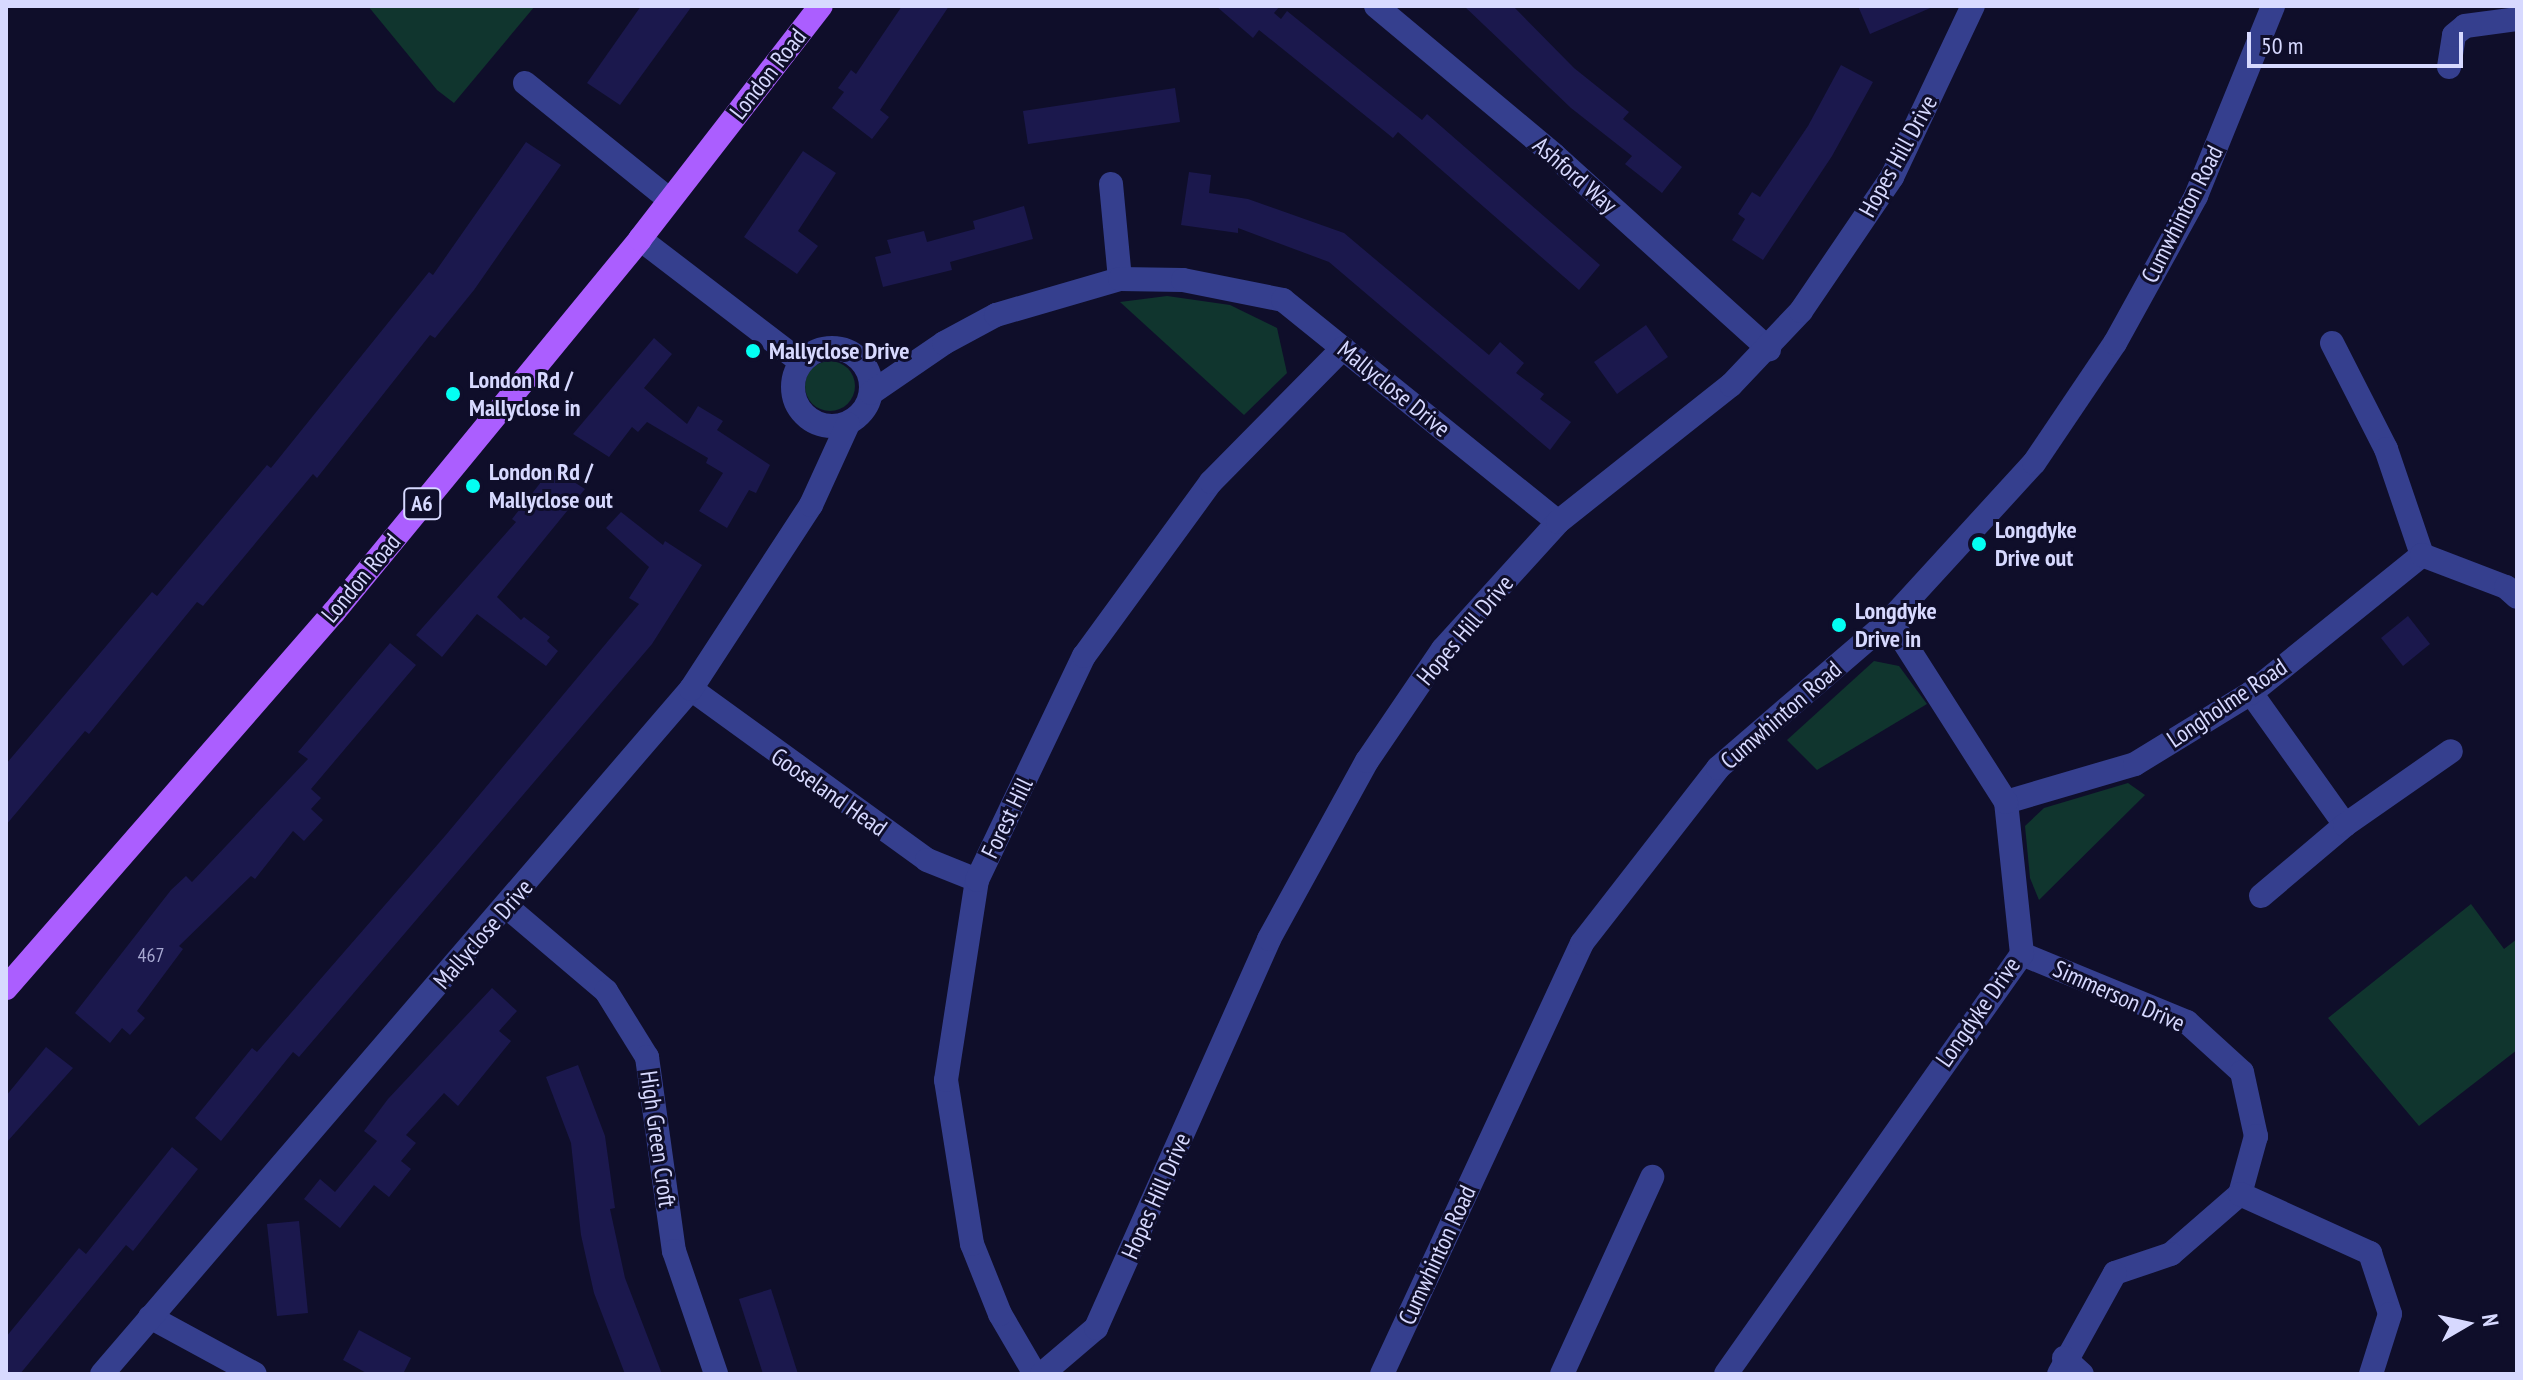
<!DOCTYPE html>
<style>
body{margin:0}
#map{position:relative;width:2523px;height:1380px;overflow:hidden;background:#0f0e2a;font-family:"PT Sans Narrow",sans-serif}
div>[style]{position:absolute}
.green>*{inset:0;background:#10352e}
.round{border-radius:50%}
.building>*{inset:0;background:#1b184d}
.minor>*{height:24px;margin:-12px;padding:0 12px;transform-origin:12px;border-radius:12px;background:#353f8e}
.minor>.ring{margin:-12px;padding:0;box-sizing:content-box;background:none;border:24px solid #353f8e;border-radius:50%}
.major>*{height:24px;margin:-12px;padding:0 12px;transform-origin:12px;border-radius:12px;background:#ab5eff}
.dots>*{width:22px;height:22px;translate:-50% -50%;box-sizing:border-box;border:4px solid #0f0e2a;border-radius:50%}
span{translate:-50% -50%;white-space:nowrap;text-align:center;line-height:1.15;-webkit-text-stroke:6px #0f0e2a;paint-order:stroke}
.number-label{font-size:20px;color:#a8a9d2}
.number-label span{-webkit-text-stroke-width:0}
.shield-label span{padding:2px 6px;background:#0f0e2a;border:2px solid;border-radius:6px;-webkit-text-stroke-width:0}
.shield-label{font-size:22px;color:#d7d9ff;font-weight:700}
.street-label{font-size:24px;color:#d7d9ff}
.poi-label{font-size:24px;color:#d7d9ff;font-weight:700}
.left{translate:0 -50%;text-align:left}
.frame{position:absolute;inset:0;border:8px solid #d7d9ff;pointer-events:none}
.north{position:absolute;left:2427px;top:1284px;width:80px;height:80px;-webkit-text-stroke:6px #0f0e2a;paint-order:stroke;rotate:81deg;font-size:22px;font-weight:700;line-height:32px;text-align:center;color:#d7d9ff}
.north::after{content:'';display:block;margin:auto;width:28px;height:36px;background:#d7d9ff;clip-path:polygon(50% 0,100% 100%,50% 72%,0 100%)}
.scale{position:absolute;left:2247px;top:32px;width:216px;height:36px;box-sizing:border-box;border:4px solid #d7d9ff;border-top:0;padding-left:10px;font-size:24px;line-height:28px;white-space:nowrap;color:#d7d9ff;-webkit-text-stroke:6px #0f0e2a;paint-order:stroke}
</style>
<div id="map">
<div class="green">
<i style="clip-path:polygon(368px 6px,535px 6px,454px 103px,437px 90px)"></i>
<i style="clip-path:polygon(1167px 296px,1230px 305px,1277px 328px,1287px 373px,1244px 415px,1120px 302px)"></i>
<i class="round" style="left:805px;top:361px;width:50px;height:50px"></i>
<i style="clip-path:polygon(1874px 661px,1899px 666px,1927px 704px,1817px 770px,1787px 740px)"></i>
<i style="clip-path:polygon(2128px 783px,2145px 795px,2039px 900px,2030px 878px,2025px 826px,2044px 808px)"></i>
<i style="clip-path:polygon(2471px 904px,2504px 949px,2517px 939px,2517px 1050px,2419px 1126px,2328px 1018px)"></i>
</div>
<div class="building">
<i style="clip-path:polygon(641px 6px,692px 6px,620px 105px,587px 83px)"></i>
<i style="clip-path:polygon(902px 6px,949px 6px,880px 110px,889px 117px,872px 139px,832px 108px,844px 92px,838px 88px,851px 70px,856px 74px)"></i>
<i style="clip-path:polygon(1216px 6px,1280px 6px,1274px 13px,1281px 19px,1287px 11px,1422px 120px,1427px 114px,1600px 265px,1579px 290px,1398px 132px,1393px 138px,1259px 30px,1253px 38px)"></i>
<i style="clip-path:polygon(1464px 6px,1513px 6px,1574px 68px,1629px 112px,1623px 119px,1682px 167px,1662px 193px,1625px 164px,1632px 156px,1571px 108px)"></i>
<i style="clip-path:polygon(1858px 6px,1935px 6px,1870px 34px)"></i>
<i style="clip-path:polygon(1841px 65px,1873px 82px,1832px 156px,1763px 260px,1732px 240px,1745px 219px,1738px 214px,1752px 192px,1760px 197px,1808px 126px)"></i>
<i style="clip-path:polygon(1175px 88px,1180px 122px,1028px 144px,1023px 111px)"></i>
<i style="clip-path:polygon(526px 142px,561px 165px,474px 290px,435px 338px,430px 335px,317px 478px,313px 474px,203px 606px,197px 602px,89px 734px,85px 731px,6px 825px,6px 764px,152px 592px,157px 596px,267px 465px,271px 468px,429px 272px,433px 275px)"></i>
<i style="clip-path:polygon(803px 151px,836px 173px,798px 231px,818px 246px,797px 274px,744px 237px)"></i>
<i style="clip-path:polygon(1189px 172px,1211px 175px,1209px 193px,1248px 199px,1344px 233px,1489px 355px,1500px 342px,1524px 363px,1516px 373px,1544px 394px,1540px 399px,1571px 422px,1550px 450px,1329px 262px,1238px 228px,1238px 233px,1181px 225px)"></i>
<i style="clip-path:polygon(1024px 206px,1033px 239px,950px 262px,952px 270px,883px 287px,875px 257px,891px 253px,887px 240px,924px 231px,927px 242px,975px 229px,973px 221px)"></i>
<i style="clip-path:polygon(1646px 325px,1668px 357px,1617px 394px,1594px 362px)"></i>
<i style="clip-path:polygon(654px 338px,672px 354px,644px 388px,687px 424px,698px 406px,723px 421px,717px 430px,770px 465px,756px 493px,749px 490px,727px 528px,699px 511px,723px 473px,706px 463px,708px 458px,647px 422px,638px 432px,632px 427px,609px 457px,573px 434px)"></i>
<i style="clip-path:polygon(552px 468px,585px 489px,497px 597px,521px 620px,524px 617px,550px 637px,547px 641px,558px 651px,546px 666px,477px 614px,442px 657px,416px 635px,516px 522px,512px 519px)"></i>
<i style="clip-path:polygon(621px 512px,663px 545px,665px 541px,702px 565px,652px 644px,299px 1057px,293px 1052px,221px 1141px,195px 1118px,252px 1048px,257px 1052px,445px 836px,639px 604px,629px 598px,649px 567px,606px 528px)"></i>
<i style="clip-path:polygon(2408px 616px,2430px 644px,2403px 666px,2381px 638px)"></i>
<i style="clip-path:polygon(390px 643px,416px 665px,311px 789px,321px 798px,311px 809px,323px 820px,304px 841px,293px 831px,255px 879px,251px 876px,179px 946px,183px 949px,137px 1011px,145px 1018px,130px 1035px,122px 1028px,110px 1043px,75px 1013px,171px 890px,186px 876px,192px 882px,308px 759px,298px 752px)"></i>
<i style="clip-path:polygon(492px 988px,517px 1011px,499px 1031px,511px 1041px,458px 1106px,444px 1093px,406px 1135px,416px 1143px,401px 1161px,411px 1169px,389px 1197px,374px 1185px,340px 1228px,304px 1199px,320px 1179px,335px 1192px,377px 1141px,364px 1131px,388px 1099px)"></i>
<i style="clip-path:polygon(46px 1047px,73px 1068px,6px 1143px,6px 1096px)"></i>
<i style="clip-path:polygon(578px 1065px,605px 1136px,615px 1208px,610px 1209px,625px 1278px,662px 1374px,625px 1374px,594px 1293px,581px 1235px,571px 1143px,546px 1077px)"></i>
<i style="clip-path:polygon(172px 1147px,198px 1169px,133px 1251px,126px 1245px,20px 1374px,6px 1374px,6px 1337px,79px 1248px,86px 1254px)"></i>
<i style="clip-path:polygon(299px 1221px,308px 1313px,277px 1316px,267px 1224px)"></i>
<i style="clip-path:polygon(771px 1289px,798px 1374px,763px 1374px,739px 1299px)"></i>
<i style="clip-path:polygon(359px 1330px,411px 1358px,403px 1374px,368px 1374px,343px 1360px)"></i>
</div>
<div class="minor">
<i style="left:1376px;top:6px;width:232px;rotate:39.9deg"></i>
<i style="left:1554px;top:155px;width:290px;rotate:42.1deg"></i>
<i style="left:2449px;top:67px;width:32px;rotate:-81deg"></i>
<i style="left:2454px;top:35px;width:14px;rotate:-39deg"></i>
<i style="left:2465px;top:26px;width:52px;rotate:-7.7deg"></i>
<i style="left:525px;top:83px;width:186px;rotate:38.9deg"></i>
<i style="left:1111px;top:184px;width:95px;rotate:84.6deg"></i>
<i style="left:640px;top:239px;width:203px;rotate:37.4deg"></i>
<i style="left:2332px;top:343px;width:119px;rotate:63deg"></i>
<i style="left:2386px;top:449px;width:112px;rotate:71.2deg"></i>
<i class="ring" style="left:793px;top:348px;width:54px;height:54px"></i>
<i style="left:871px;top:393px;width:88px;rotate:-34.4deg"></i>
<i style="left:944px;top:343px;width:59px;rotate:-28.3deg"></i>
<i style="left:996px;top:315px;width:129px;rotate:-16.2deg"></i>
<i style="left:1120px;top:279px;width:63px;rotate:0.9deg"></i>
<i style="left:1183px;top:280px;width:102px;rotate:11.3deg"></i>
<i style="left:1283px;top:300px;width:353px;rotate:38.9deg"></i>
<i style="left:691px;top:689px;width:291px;rotate:35.9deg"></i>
<i style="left:927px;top:860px;width:54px;rotate:21.8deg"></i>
<i style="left:2251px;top:693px;width:162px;rotate:54.5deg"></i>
<i style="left:2006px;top:802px;width:134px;rotate:-16.4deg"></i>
<i style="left:2135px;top:764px;width:136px;rotate:-31.5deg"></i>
<i style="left:2251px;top:693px;width:220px;rotate:-38.9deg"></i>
<i style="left:2422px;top:555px;width:90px;rotate:20.9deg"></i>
<i style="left:2506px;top:587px;width:15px;rotate:42deg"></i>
<i style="left:2261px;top:896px;width:110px;rotate:-40.2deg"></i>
<i style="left:2345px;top:825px;width:129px;rotate:-34.9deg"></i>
<i style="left:507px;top:907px;width:130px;rotate:40.3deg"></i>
<i style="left:606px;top:991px;width:78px;rotate:58.2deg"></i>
<i style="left:647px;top:1057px;width:196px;rotate:82.1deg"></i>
<i style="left:674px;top:1251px;width:130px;rotate:71.1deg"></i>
<i style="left:2022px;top:954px;width:178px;rotate:22.4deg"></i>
<i style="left:2187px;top:1022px;width:74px;rotate:42.3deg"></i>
<i style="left:2242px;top:1072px;width:66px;rotate:77.7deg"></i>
<i style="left:2256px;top:1136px;width:60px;rotate:105.4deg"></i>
<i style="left:2240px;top:1194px;width:91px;rotate:139deg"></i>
<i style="left:2171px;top:1254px;width:59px;rotate:161.3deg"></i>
<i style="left:2115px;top:1273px;width:115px;rotate:119deg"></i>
<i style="left:2240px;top:1194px;width:143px;rotate:24.4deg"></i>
<i style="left:2370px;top:1253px;width:64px;rotate:71.8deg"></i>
<i style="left:2390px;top:1314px;width:63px;rotate:107.6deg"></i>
<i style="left:150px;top:1317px;width:119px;rotate:28.5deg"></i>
<i style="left:2064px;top:1358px;width:24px;rotate:42deg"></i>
<i style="left:102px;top:1374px;width:903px;rotate:-49.31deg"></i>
<i style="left:691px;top:689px;width:220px;rotate:-56.9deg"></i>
<i style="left:811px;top:505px;width:89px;rotate:-65.4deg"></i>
<i style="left:1035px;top:1374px;width:69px;rotate:-120.3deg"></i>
<i style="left:1000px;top:1314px;width:75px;rotate:-111.8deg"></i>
<i style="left:972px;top:1244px;width:166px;rotate:-99deg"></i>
<i style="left:946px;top:1080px;width:202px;rotate:-81.2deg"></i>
<i style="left:977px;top:880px;width:248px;rotate:-64.5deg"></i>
<i style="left:1084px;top:656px;width:215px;rotate:-53.9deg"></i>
<i style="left:1211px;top:482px;width:188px;rotate:-45.4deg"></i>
<i style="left:1042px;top:1374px;width:71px;rotate:-40.4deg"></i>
<i style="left:1096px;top:1328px;width:426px;rotate:-66deg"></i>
<i style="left:1269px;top:939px;width:203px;rotate:-61.2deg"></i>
<i style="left:1367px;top:761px;width:135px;rotate:-55.8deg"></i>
<i style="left:1443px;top:649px;width:171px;rotate:-47.8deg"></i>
<i style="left:1558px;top:522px;width:221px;rotate:-38.4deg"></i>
<i style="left:1731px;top:385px;width:102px;rotate:-46.6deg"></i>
<i style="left:1801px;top:311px;width:162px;rotate:-55.8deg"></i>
<i style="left:1892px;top:177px;width:189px;rotate:-64.7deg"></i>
<i style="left:1382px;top:1374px;width:475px;rotate:-65.1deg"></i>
<i style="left:1582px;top:943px;width:222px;rotate:-52.1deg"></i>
<i style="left:1718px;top:768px;width:227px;rotate:-40.7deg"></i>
<i style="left:1890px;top:620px;width:213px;rotate:-47.5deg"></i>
<i style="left:2034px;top:463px;width:145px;rotate:-56deg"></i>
<i style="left:2115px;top:343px;width:168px;rotate:-61.1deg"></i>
<i style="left:2196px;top:196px;width:205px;rotate:-67.9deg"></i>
<i style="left:1562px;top:1374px;width:217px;rotate:-65.4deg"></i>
<i style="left:1726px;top:1374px;width:514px;rotate:-54.83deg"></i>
<i style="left:2022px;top:954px;width:153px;rotate:-96deg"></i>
<i style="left:2006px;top:802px;width:216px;rotate:-122.5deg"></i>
</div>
<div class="major">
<i style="left:6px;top:988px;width:499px;rotate:-48.9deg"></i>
<i style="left:334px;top:612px;width:482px;rotate:-50.6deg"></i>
<i style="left:640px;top:239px;width:295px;rotate:-52.2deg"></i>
</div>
<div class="dots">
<i style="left:753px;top:351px;background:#03fff3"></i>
<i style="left:453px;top:394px;background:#03fff3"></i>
<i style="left:473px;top:486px;background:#03fff3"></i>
<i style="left:1979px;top:544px;background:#03fff3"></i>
<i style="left:1839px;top:625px;background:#03fff3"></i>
</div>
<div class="number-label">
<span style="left:151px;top:955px">467</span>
</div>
<div class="shield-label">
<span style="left:422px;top:504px">A6</span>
</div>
<div class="street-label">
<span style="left:768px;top:74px;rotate:-52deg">London Road</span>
<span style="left:1898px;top:156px;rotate:-61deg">Hopes Hill Drive</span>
<span style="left:1575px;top:175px;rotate:41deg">Ashford Way</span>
<span style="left:2182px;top:214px;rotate:-63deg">Cumwhinton Road</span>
<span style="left:1394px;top:389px;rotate:39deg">Mallyclose Drive</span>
<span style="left:361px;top:578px;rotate:-50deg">London Road</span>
<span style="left:1465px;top:630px;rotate:-50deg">Hopes Hill Drive</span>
<span style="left:2227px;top:703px;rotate:-34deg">Longholme Road</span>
<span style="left:1781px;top:715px;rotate:-41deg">Cumwhinton Road</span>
<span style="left:829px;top:792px;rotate:35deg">Gooseland Head</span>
<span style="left:1007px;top:818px;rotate:-64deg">Forest Hill</span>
<span style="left:483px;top:934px;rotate:-49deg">Mallyclose Drive</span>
<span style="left:2119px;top:996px;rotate:24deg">Simmerson Drive</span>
<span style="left:1978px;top:1012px;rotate:-55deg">Longdyke Drive</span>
<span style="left:658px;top:1139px;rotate:82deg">High Green Croft</span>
<span style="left:1156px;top:1196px;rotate:-66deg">Hopes Hill Drive</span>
<span style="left:1437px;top:1255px;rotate:-65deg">Cumwhinton Road</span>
</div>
<div class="poi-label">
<span class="left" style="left:769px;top:351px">Mallyclose Drive</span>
<span class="left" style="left:469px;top:394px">London Rd /<br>Mallyclose in</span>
<span class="left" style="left:489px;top:486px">London Rd /<br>Mallyclose out</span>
<span class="left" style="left:1995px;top:544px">Longdyke<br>Drive out</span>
<span class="left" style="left:1855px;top:625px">Longdyke<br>Drive in</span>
</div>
<div class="frame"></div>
<div class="north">N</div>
<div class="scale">50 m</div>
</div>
